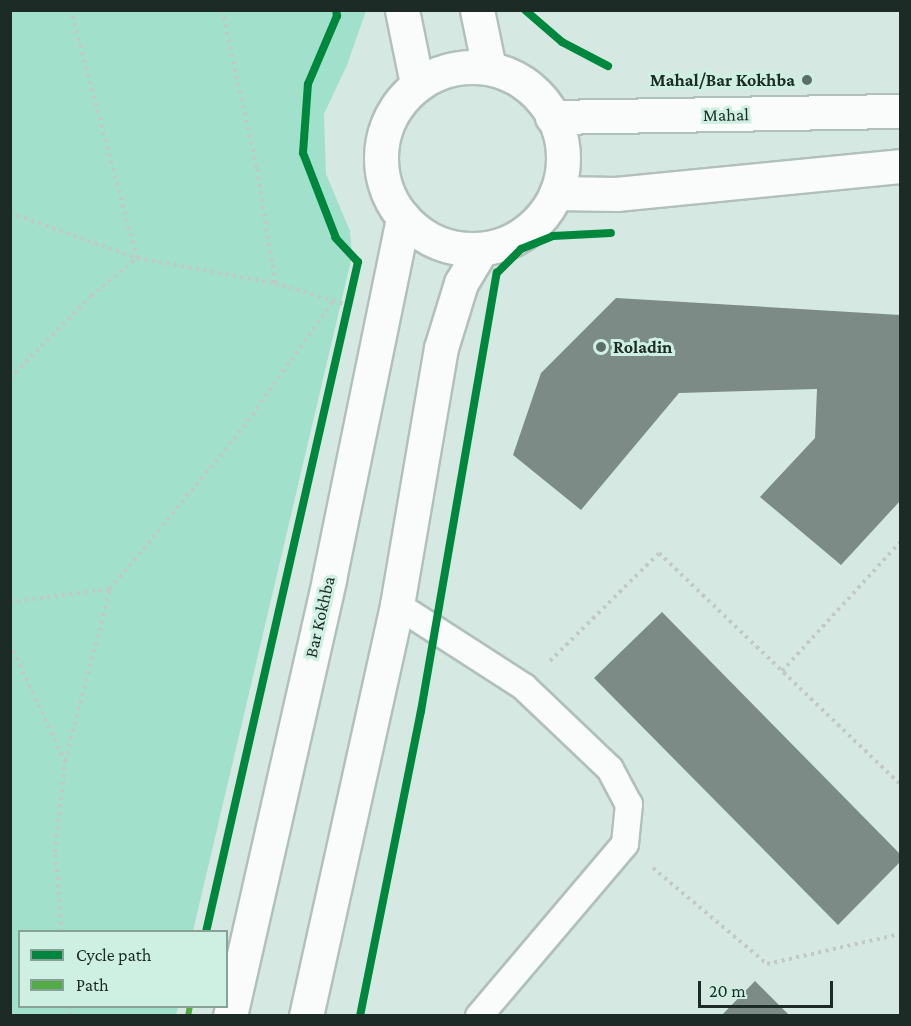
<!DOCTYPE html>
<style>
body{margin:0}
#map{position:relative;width:911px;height:1026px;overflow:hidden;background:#d5e8e1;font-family:"Crimson Pro",serif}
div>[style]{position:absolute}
.green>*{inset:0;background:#a1e1cc}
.building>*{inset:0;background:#7c8b86}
.path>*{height:4px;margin-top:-2px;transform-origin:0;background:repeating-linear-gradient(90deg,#c2c8c6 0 3px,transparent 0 7.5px)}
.roads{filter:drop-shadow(2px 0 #b1c0ba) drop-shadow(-2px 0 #b1c0ba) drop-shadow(0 2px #b1c0ba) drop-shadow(0 -2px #b1c0ba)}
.lane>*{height:26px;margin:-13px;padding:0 13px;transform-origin:13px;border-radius:13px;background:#f9fcfa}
.secondary>*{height:33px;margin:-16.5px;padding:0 16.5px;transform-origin:16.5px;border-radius:16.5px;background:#f9fcfa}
.secondary>.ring{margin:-16.5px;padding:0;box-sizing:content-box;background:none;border:33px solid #f9fcfa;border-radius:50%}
.quiet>*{height:6px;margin-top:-3px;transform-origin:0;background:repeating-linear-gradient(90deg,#52ab44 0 12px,transparent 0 18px)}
.cycleway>*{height:8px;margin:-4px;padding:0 4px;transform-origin:4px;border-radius:4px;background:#00873e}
.dots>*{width:16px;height:16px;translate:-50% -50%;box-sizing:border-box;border:3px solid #cdf0e2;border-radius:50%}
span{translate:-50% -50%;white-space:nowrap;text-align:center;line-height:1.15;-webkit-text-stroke:6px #cdf0e2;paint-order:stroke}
.poi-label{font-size:18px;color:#1d2b26;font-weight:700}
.right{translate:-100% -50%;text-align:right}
.left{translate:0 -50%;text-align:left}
.street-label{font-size:18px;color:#1d2b26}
.frame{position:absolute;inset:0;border:12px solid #1d2b26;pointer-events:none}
.legend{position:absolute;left:18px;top:930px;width:210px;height:78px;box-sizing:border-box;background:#cdf0e2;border:2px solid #87a197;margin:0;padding:8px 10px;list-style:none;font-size:18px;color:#1d2b26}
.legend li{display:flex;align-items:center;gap:12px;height:30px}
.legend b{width:30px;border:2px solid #87a197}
.scale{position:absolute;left:698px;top:981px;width:135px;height:27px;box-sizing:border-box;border:3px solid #1d2b26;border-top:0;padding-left:8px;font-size:18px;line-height:21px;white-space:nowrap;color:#1d2b26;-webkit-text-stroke:4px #cdf0e2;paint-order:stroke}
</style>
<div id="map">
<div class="green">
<i style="clip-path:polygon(11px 10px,366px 11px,347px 65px,324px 114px,326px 174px,350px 231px,352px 256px,193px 931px,20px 932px,20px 1006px,178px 1007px,176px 1015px,11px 1015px)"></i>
</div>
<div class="building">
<i style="clip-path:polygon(616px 298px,900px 315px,900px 501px,841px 565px,760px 497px,815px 438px,817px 389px,679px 393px,581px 510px,513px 455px,541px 373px)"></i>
<i style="clip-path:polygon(662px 612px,900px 854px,900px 862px,838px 925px,594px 678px)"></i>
<i style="clip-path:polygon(755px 981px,790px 1016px,721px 1016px)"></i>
</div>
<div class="path">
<i style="left:222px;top:10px;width:163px;rotate:77.6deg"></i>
<i style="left:257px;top:169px;width:115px;rotate:81deg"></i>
<i style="left:10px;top:213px;width:135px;rotate:19.5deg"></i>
<i style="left:137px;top:258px;width:140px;rotate:10.3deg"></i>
<i style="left:275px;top:283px;width:72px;rotate:16.9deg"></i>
<i style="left:10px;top:378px;width:115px;rotate:-45.4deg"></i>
<i style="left:91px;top:296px;width:60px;rotate:-39.6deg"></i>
<i style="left:137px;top:258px;width:257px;rotate:-104.9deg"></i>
<i style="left:10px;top:602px;width:101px;rotate:-7.4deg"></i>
<i style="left:10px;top:644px;width:128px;rotate:65deg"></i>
<i style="left:550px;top:661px;width:153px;rotate:-44.7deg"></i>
<i style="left:659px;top:553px;width:334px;rotate:43.8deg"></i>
<i style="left:782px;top:671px;width:175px;rotate:-47.5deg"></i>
<i style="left:653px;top:868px;width:149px;rotate:40.1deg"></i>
<i style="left:767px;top:964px;width:136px;rotate:-12.7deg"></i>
<i style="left:62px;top:932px;width:80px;rotate:-95deg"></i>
<i style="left:55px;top:852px;width:92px;rotate:-83.7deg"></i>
<i style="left:65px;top:761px;width:178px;rotate:-75.3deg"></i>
<i style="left:110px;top:589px;width:202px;rotate:-50.4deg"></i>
<i style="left:239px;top:433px;width:162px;rotate:-54.5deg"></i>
<i style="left:69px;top:1006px;width:10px;rotate:84deg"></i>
</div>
<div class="roads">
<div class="lane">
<i style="left:397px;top:605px;width:151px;rotate:32.8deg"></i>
<i style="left:524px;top:687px;width:119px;rotate:43.6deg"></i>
<i style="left:610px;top:769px;width:40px;rotate:62deg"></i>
<i style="left:629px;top:804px;width:40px;rotate:95.7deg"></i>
<i style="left:625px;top:844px;width:226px;rotate:130.3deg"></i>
</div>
<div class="secondary">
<i style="left:402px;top:10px;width:76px;rotate:78.5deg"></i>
<i style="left:477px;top:10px;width:59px;rotate:78.3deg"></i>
<i class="ring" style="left:381px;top:67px;width:149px;height:149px"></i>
<i style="left:552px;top:117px;width:348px;rotate:-1deg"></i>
<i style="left:556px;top:193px;width:60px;rotate:1deg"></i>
<i style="left:616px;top:194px;width:285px;rotate:-5.6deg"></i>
<i style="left:230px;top:1016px;width:448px;rotate:-77.2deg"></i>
<i style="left:329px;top:579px;width:369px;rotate:-78.4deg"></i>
<i style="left:306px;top:1016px;width:421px;rotate:-77.5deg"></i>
<i style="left:397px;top:605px;width:261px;rotate:-80.3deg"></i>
<i style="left:441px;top:348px;width:68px;rotate:-72.9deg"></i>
<i style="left:461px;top:283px;width:39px;rotate:-59deg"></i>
</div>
</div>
<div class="quiet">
<i style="left:188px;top:1016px;width:10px;rotate:-79deg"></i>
</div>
<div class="cycleway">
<i style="left:525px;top:10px;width:49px;rotate:40.9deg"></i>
<i style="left:562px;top:42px;width:52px;rotate:27.6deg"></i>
<i style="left:206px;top:932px;width:687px;rotate:-77.22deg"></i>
<i style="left:358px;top:262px;width:33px;rotate:-133deg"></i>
<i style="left:336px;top:238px;width:91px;rotate:-111.2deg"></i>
<i style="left:303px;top:153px;width:69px;rotate:-85.9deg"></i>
<i style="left:308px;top:84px;width:74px;rotate:-66.9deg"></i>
<i style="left:337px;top:16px;width:6px;rotate:-99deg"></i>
<i style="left:360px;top:1016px;width:311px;rotate:-78.7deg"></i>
<i style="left:421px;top:711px;width:445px;rotate:-80.2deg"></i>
<i style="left:497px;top:273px;width:34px;rotate:-45deg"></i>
<i style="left:521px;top:249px;width:35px;rotate:-22deg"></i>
<i style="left:553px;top:236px;width:58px;rotate:-3deg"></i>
</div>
<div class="dots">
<i style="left:807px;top:80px;background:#5d6d67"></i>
<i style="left:601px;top:347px;background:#5d6d67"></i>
</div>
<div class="poi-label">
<span class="right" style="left:795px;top:80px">Mahal/Bar Kokhba</span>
<span class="left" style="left:613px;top:347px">Roladin</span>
</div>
<div class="street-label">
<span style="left:726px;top:115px;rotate:-1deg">Mahal</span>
<span style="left:320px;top:617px;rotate:-77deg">Bar Kokhba</span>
</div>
<div class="frame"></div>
<ul class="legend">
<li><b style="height:8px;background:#00873e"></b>Cycle path</li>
<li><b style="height:8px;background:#52ab44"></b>Path</li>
</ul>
<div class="scale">20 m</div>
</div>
